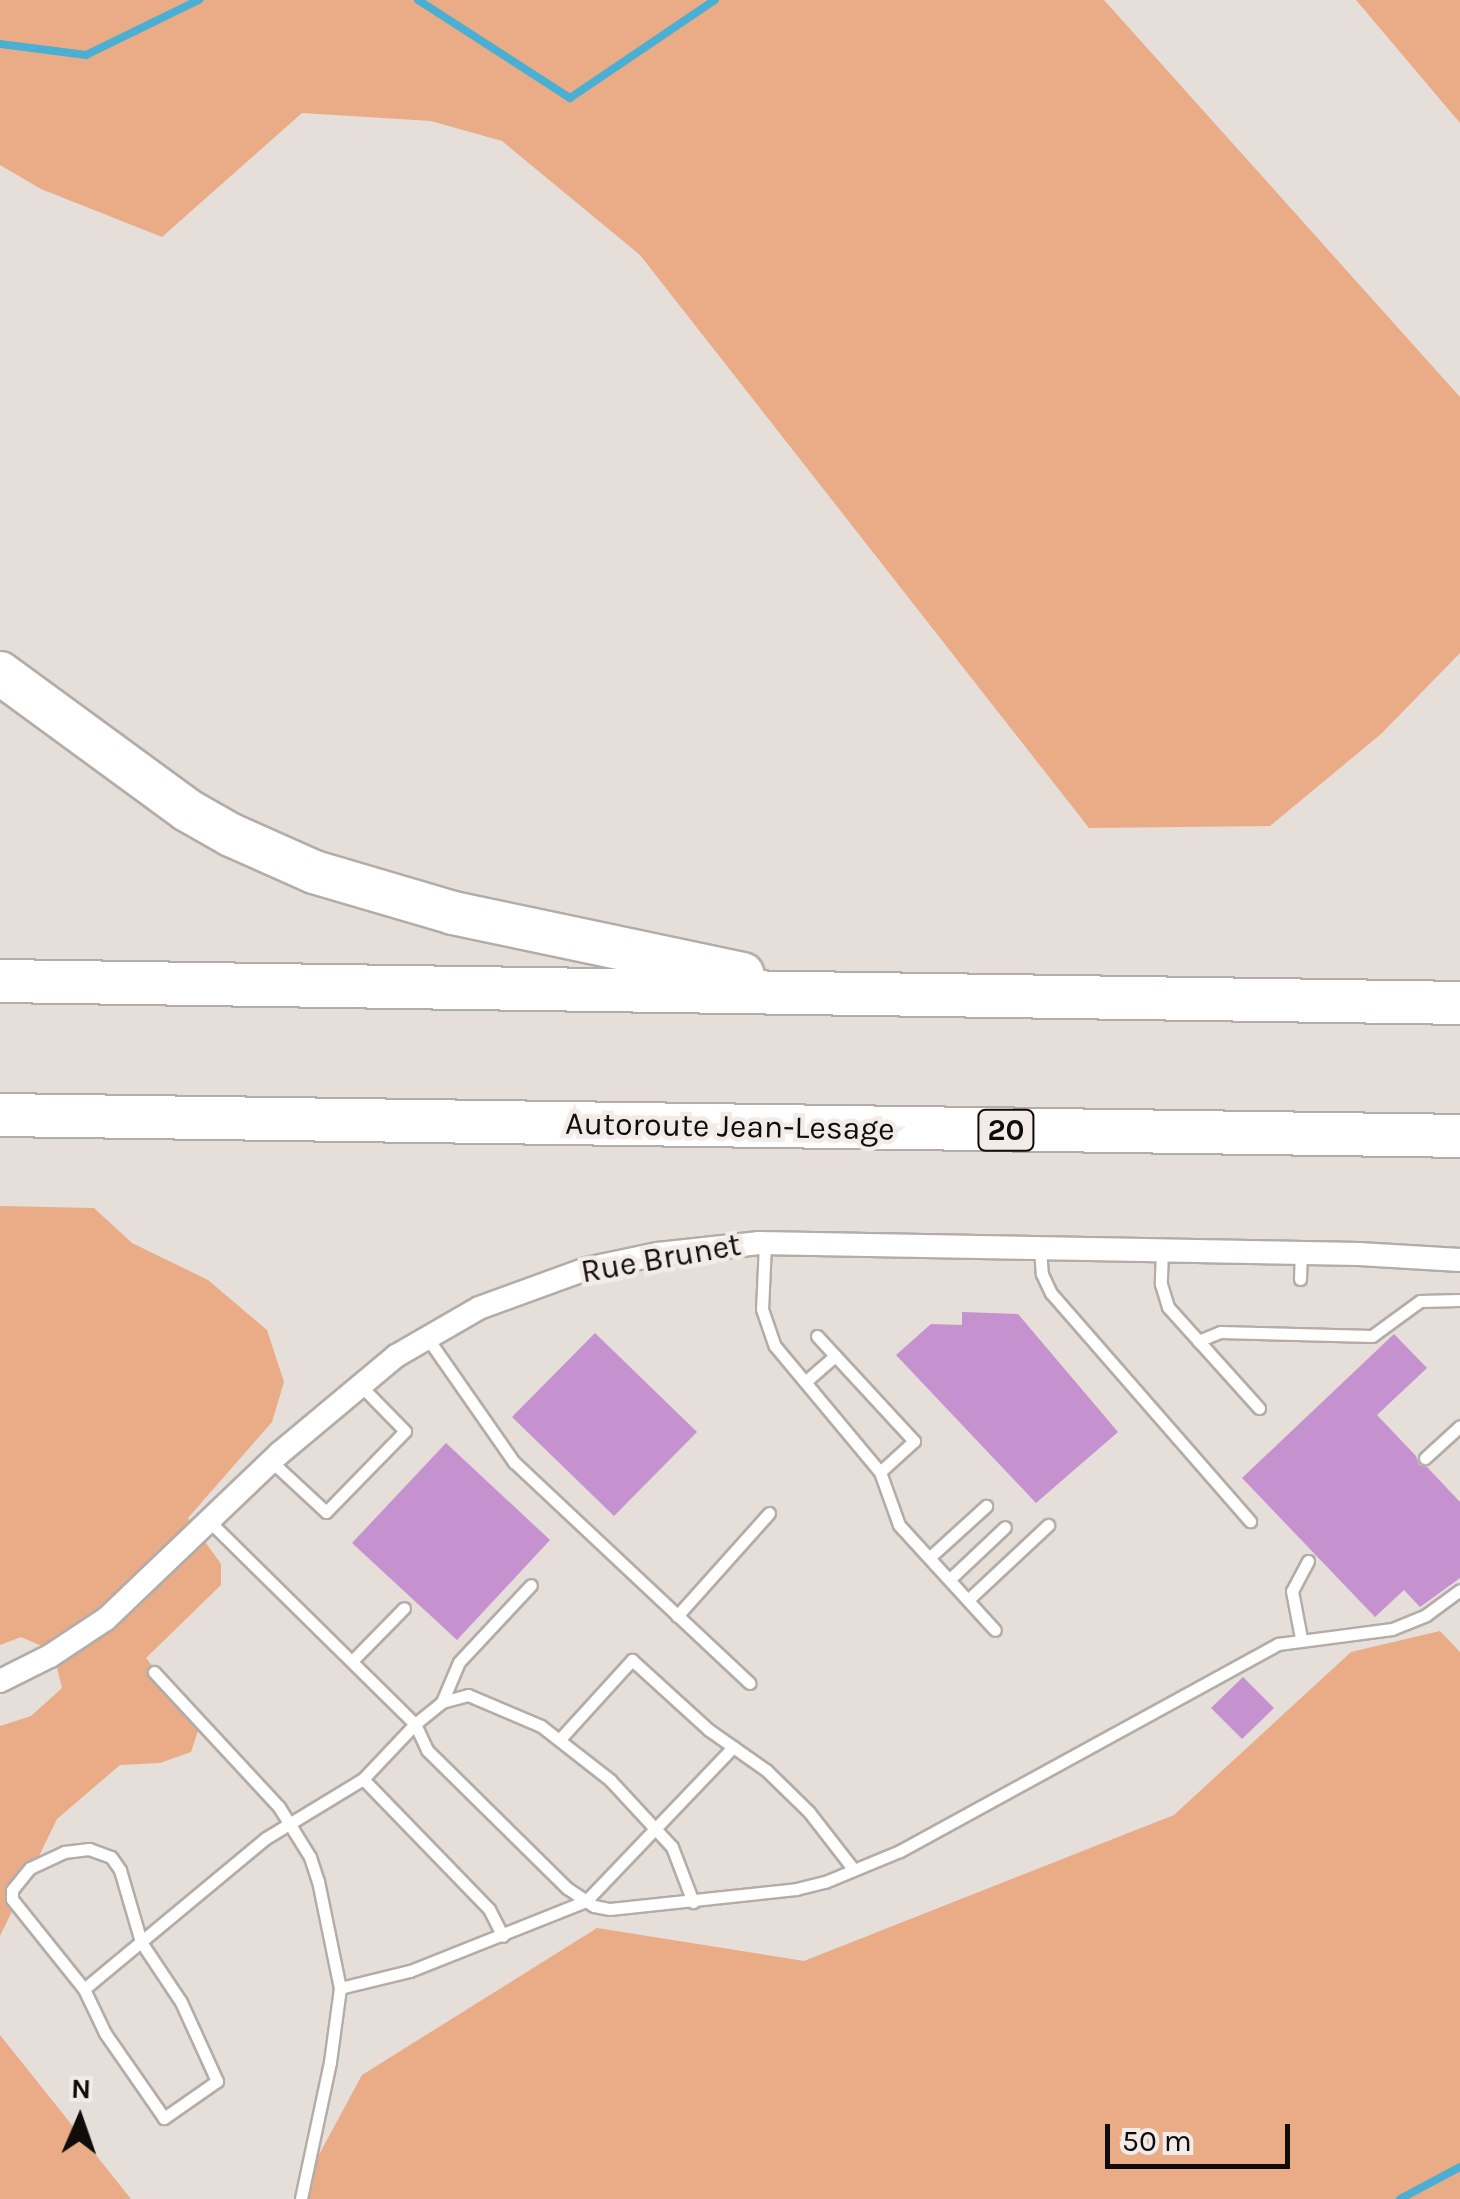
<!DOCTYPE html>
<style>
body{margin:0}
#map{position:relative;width:1460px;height:2199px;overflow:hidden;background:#e5ded9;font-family:Karla,sans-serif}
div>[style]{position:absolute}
.green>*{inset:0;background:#eaac87}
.stream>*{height:8px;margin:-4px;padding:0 4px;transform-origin:4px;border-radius:4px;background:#4bafd3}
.building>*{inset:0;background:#c691cf}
.roads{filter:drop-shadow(2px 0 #b3aca8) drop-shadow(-2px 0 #b3aca8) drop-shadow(0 2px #b3aca8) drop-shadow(0 -2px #b3aca8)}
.service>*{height:11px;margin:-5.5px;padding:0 5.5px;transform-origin:5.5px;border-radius:5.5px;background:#fff}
.minor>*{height:22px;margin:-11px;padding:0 11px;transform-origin:11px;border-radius:11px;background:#fff}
.motorway>*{height:42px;margin:-21px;padding:0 21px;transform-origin:21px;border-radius:21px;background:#fff}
span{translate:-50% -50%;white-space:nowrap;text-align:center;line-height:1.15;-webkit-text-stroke:9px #f3ebe7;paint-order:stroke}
.shield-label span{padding:2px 8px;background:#f3ebe7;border:2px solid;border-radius:8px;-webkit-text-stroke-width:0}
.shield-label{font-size:30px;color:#0f0c0b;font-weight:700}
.street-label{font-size:32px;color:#0f0c0b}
.north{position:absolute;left:30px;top:2069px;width:100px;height:100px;-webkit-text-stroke:8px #f3ebe7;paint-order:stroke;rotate:2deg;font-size:28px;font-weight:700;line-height:40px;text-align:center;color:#0f0c0b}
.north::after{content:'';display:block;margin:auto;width:35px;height:45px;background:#0f0c0b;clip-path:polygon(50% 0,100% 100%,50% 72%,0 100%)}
.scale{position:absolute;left:1105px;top:2124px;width:185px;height:45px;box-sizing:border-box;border:5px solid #0f0c0b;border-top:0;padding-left:12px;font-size:30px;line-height:35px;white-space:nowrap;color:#0f0c0b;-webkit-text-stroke:8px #f3ebe7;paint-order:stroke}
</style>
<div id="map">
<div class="green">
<i style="clip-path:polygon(0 0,1104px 0,1460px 397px,1460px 653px,1381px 734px,1270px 826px,1089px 828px,640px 255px,502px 141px,431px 121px,302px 113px,162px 237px,41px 189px,0 165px)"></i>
<i style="clip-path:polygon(1356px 0,1460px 0,1460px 123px)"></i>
<i style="clip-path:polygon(0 1206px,94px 1208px,132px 1243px,208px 1280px,267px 1330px,284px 1382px,272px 1422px,188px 1518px,221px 1564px,221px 1585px,146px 1658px,199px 1728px,191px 1752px,160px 1763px,120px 1765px,57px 1819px,0 1936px,0 1726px,31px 1716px,62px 1688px,53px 1651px,21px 1637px,0 1645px)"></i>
<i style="clip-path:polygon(1440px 1631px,1460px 1652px,1460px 2199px,295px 2199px,362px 2075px,597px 1928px,804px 1961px,1174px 1815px,1351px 1652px)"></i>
<i style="clip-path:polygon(0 2035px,131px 2199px,0 2199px)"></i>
</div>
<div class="stream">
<i style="left:418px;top:0;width:181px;rotate:32.8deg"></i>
<i style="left:570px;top:98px;width:175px;rotate:-34.1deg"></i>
<i style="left:0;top:44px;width:87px;rotate:7.3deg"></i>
<i style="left:86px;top:55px;width:126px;rotate:-26deg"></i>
<i style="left:1400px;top:2199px;width:68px;rotate:-28.1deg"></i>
</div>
<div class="building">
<i style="clip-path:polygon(962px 1312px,1018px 1314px,1118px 1432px,1036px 1503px,896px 1355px,931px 1324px,962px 1325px)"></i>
<i style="clip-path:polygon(595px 1333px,697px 1432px,614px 1516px,512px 1417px)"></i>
<i style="clip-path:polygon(1394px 1334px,1427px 1368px,1377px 1415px,1416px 1456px,1419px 1465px,1427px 1467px,1460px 1502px,1460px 1578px,1420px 1607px,1404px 1590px,1375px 1617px,1242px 1478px)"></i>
<i style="clip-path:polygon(446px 1443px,550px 1540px,457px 1640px,352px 1543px)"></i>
<i style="clip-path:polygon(1243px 1677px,1274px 1708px,1242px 1739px,1211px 1708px)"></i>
</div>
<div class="roads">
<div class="service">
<i style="left:765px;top:1244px;width:65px;rotate:92.6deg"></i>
<i style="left:762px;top:1309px;width:39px;rotate:71deg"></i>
<i style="left:775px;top:1346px;width:164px;rotate:50.2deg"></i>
<i style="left:880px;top:1472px;width:56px;rotate:70.3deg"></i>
<i style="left:899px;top:1525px;width:142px;rotate:47.6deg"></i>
<i style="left:1040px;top:1248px;width:26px;rotate:86deg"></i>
<i style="left:1042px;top:1274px;width:21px;rotate:65deg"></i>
<i style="left:1051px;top:1293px;width:303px;rotate:48.9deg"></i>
<i style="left:1162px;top:1249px;width:35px;rotate:92deg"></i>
<i style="left:1161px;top:1284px;width:24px;rotate:73deg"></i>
<i style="left:1168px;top:1307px;width:136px;rotate:48deg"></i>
<i style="left:1300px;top:1279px;width:26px;rotate:-88deg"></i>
<i style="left:426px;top:1336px;width:154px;rotate:55.1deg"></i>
<i style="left:514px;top:1462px;width:323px;rotate:43.2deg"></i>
<i style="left:817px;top:1336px;width:143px;rotate:47.3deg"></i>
<i style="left:914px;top:1441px;width:46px;rotate:137.6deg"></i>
<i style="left:1198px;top:1341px;width:24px;rotate:-22deg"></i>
<i style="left:1220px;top:1332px;width:152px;rotate:1.5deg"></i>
<i style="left:1372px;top:1336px;width:59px;rotate:-36.1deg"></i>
<i style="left:1420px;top:1301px;width:40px;rotate:-1.4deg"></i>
<i style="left:805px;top:1382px;width:40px;rotate:-41deg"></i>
<i style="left:1425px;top:1458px;width:47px;rotate:-42.4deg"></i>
<i style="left:271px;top:1461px;width:75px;rotate:42.8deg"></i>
<i style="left:326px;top:1512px;width:113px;rotate:-45.7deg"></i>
<i style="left:405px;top:1431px;width:64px;rotate:-134.4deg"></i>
<i style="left:209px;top:1521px;width:289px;rotate:44.6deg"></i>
<i style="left:415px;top:1724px;width:29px;rotate:65deg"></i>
<i style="left:427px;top:1750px;width:197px;rotate:44.6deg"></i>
<i style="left:567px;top:1888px;width:32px;rotate:34deg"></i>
<i style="left:594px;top:1906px;width:16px;rotate:11deg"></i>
<i style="left:610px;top:1909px;width:187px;rotate:-6.1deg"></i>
<i style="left:796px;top:1889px;width:30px;rotate:-14deg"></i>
<i style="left:825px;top:1882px;width:81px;rotate:-22.5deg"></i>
<i style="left:900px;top:1851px;width:431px;rotate:-28.7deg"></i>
<i style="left:1278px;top:1644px;width:115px;rotate:-7.5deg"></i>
<i style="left:1392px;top:1629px;width:37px;rotate:-22deg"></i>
<i style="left:1426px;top:1615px;width:42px;rotate:-36.3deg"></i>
<i style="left:930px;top:1557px;width:76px;rotate:-42.3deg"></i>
<i style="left:951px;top:1578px;width:74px;rotate:-43.4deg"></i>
<i style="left:970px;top:1598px;width:107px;rotate:-43.1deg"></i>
<i style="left:677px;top:1616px;width:138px;rotate:-48.2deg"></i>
<i style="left:1301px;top:1638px;width:48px;rotate:-100.8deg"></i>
<i style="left:1292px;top:1591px;width:34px;rotate:-62deg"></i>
<i style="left:352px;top:1661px;width:74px;rotate:-45.5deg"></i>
<i style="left:154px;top:1672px;width:184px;rotate:47.2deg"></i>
<i style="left:279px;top:1807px;width:59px;rotate:58.2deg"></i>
<i style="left:310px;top:1857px;width:25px;rotate:72deg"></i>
<i style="left:318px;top:1881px;width:109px;rotate:78.4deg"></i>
<i style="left:340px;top:1988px;width:75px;rotate:97.7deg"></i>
<i style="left:330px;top:2062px;width:140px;rotate:102deg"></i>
<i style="left:442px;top:1702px;width:43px;rotate:-67deg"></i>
<i style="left:459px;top:1662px;width:105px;rotate:-46.9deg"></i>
<i style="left:560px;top:1739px;width:107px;rotate:-47.7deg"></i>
<i style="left:632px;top:1660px;width:104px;rotate:42.3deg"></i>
<i style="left:709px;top:1730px;width:70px;rotate:35.1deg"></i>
<i style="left:766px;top:1770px;width:60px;rotate:44.3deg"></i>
<i style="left:809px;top:1812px;width:73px;rotate:52.2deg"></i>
<i style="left:363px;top:1779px;width:181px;rotate:45.9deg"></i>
<i style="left:489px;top:1909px;width:30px;rotate:63deg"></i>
<i style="left:89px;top:1849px;width:23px;rotate:20deg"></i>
<i style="left:111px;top:1857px;width:16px;rotate:55deg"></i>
<i style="left:120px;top:1870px;width:75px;rotate:73.7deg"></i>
<i style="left:141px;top:1942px;width:72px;rotate:56.3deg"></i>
<i style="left:181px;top:2002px;width:87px;rotate:65.5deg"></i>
<i style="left:217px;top:2081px;width:65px;rotate:145.1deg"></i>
<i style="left:164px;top:2118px;width:103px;rotate:-124.8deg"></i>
<i style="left:105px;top:2033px;width:49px;rotate:-115.5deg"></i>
<i style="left:84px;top:1989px;width:115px;rotate:-128.7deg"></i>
<i style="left:12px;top:1899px;width:9px;rotate:-90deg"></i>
<i style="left:12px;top:1890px;width:28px;rotate:-51deg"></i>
<i style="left:30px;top:1868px;width:38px;rotate:-25deg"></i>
<i style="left:64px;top:1852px;width:25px;rotate:-7deg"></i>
<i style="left:340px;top:1988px;width:72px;rotate:-13.7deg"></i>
<i style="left:410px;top:1971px;width:189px;rotate:-21.7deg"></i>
<i style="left:586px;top:1901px;width:213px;rotate:-46.3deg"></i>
<i style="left:84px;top:1989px;width:236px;rotate:-39.7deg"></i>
<i style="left:266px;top:1838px;width:114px;rotate:-31.3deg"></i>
<i style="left:363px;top:1779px;width:76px;rotate:-46.6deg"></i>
<i style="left:415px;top:1724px;width:35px;rotate:-39deg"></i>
<i style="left:442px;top:1702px;width:27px;rotate:-15deg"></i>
<i style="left:468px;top:1695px;width:79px;rotate:23deg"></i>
<i style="left:541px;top:1726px;width:88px;rotate:38deg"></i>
<i style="left:610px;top:1780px;width:91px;rotate:47.2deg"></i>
<i style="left:672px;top:1847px;width:59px;rotate:69.1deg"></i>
</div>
<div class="minor">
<i style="left:0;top:1681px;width:56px;rotate:-26.6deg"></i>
<i style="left:50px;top:1656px;width:67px;rotate:-33.5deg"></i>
<i style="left:106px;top:1619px;width:240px;rotate:-43.7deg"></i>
<i style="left:280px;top:1453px;width:151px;rotate:-39.9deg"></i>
<i style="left:396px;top:1356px;width:96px;rotate:-30deg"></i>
<i style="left:479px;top:1308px;width:114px;rotate:-20deg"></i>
<i style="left:586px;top:1269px;width:74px;rotate:-11.8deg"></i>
<i style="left:658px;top:1254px;width:102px;rotate:-6.2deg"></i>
<i style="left:759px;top:1243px;width:600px;rotate:1.05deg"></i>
<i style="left:1359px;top:1254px;width:101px;rotate:3.4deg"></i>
</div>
<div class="motorway">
<i style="left:0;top:673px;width:232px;rotate:36.2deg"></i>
<i style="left:187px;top:810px;width:51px;rotate:29.6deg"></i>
<i style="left:231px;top:835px;width:91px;rotate:24deg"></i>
<i style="left:314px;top:872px;width:145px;rotate:16.4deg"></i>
<i style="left:453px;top:913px;width:296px;rotate:11.9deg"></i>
<i style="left:0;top:981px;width:1460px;rotate:0.86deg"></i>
<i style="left:0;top:1115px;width:1460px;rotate:0.82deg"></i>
</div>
</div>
<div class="shield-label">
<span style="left:1006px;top:1130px">20</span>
</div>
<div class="street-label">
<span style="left:730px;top:1127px;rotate:1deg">Autoroute Jean-Lesage</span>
<span style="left:661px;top:1259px;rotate:-10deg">Rue Brunet</span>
</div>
<div class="north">N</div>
<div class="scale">50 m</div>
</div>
